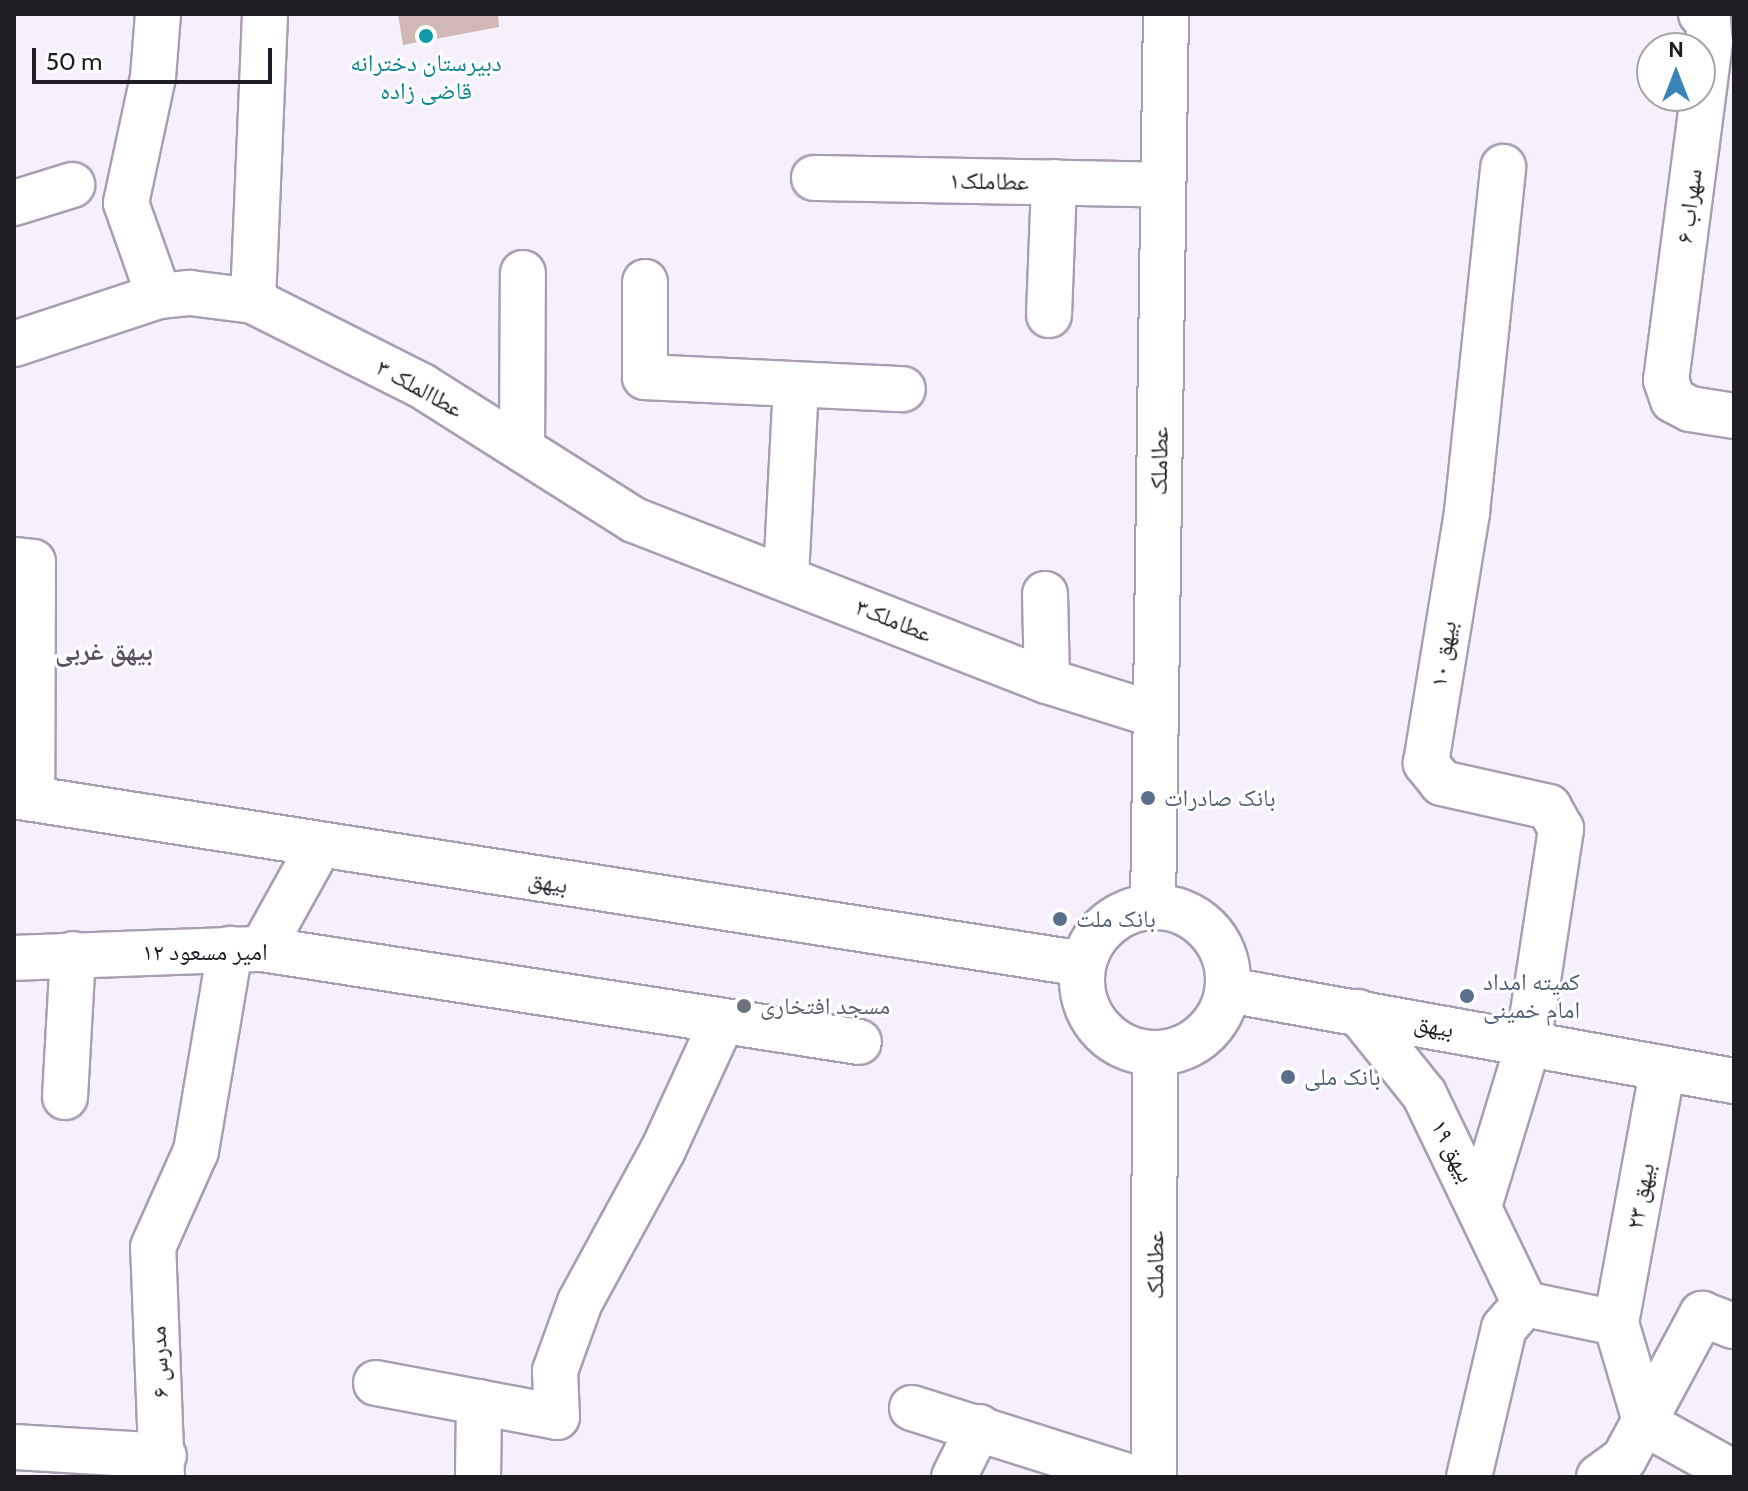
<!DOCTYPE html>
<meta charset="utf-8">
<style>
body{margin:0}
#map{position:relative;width:1748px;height:1491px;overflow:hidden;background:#f6effc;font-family:Cabin,"Noto Naskh Arabic",sans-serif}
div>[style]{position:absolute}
.building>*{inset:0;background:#d2b8b4}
.roads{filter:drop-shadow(2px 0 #a89eb2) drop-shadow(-2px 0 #a89eb2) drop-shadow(0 2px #a89eb2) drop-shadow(0 -2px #a89eb2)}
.minor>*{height:44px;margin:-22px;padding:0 22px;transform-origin:22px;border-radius:22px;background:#fff}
.major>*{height:44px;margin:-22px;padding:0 22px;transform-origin:22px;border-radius:22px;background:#fff}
.major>.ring{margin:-22px;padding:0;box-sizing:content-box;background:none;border:44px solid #fff;border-radius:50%}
.dots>*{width:22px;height:22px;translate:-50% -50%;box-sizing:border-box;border:4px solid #fff;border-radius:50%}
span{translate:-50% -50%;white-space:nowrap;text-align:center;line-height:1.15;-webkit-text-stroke:6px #fff;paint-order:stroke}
.culture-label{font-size:24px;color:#0d838f}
.street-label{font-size:24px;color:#201c24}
.service-label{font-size:24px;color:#4e5e75}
.left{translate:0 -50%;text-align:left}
.worship-label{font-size:24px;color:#5b616d}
.neighbourhood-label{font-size:26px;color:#5b5264;font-weight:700}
.frame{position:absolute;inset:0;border:16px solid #201c24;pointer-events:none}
.north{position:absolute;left:1636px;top:32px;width:80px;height:80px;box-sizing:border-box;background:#fff;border:2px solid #a6a4a7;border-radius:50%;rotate:0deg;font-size:22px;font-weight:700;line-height:32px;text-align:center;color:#201c24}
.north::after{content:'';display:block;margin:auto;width:28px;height:36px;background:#3985b8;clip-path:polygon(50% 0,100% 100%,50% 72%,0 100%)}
.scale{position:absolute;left:32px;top:48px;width:240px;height:36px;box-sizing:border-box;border:4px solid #201c24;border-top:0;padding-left:10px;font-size:24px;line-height:28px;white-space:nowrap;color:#201c24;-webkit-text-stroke:6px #fff;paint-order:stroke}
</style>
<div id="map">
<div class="building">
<i style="clip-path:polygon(398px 14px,498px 14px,499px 27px,403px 45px)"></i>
</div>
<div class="roads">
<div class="minor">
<i style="left:158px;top:14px;width:63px;rotate:94.5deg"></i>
<i style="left:153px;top:77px;width:129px;rotate:102.1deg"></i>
<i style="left:126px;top:203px;width:99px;rotate:70.5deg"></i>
<i style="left:1701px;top:14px;width:10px;rotate:45deg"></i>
<i style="left:1708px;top:21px;width:21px;rotate:85deg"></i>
<i style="left:1710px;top:42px;width:341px;rotate:97.4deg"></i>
<i style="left:1666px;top:380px;width:21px;rotate:71deg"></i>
<i style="left:1673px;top:400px;width:19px;rotate:28deg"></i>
<i style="left:1690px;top:409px;width:45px;rotate:9deg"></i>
<i style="left:814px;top:178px;width:349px;rotate:1.1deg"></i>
<i style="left:14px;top:203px;width:61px;rotate:-17.2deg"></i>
<i style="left:645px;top:282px;width:95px;rotate:90deg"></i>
<i style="left:645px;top:377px;width:258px;rotate:2.7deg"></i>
<i style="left:253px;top:301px;width:287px;rotate:-87.6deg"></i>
<i style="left:1049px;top:315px;width:133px;rotate:-87.8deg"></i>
<i style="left:14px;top:344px;width:153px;rotate:-18.3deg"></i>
<i style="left:159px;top:296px;width:31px;rotate:-6deg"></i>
<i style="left:190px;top:293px;width:64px;rotate:7.2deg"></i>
<i style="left:253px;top:301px;width:189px;rotate:26.7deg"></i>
<i style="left:422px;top:386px;width:251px;rotate:32.3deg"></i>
<i style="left:634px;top:520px;width:443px;rotate:21.3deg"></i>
<i style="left:1047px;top:681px;width:114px;rotate:17.3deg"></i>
<i style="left:522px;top:449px;width:176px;rotate:-89.7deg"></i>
<i style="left:14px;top:560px;width:19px;rotate:6deg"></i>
<i style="left:33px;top:562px;width:237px;rotate:90.2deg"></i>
<i style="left:786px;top:576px;width:190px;rotate:-87deg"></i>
<i style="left:1045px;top:594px;width:87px;rotate:88.7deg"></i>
<i style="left:262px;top:949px;width:118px;rotate:-61deg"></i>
<i style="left:14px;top:958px;width:248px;rotate:-2.1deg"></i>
<i style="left:262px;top:949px;width:604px;rotate:8.85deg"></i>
<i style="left:1358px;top:1012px;width:105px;rotate:51.2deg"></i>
<i style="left:1424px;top:1094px;width:233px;rotate:64.3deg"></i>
<i style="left:65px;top:1097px;width:143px;rotate:-86.8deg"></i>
<i style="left:1480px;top:1203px;width:165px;rotate:-73.1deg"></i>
<i style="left:1528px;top:1045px;width:219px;rotate:-81.3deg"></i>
<i style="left:1561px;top:829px;width:25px;rotate:-119deg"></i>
<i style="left:1549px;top:807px;width:110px;rotate:-167.4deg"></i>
<i style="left:1442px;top:783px;width:26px;rotate:-129deg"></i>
<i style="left:1426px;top:763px;width:254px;rotate:-80.7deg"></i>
<i style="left:1467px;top:512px;width:347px;rotate:-84deg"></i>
<i style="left:1525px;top:1304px;width:93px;rotate:11.8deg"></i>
<i style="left:1616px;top:1323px;width:105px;rotate:73.5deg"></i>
<i style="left:1646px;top:1424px;width:101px;rotate:29.1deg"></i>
<i style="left:1616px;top:1323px;width:259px;rotate:-79.6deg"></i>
<i style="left:376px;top:1383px;width:184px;rotate:10.6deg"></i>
<i style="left:557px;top:1417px;width:46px;rotate:-92.5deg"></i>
<i style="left:555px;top:1371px;width:73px;rotate:-70.1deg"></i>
<i style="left:580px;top:1302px;width:173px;rotate:-61.4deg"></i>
<i style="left:663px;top:1150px;width:141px;rotate:-65.3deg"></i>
<i style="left:912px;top:1408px;width:230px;rotate:17.5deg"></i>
<i style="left:14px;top:1447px;width:150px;rotate:3.4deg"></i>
<i style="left:162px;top:1477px;width:230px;rotate:-92.2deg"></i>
<i style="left:153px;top:1247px;width:105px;rotate:-65.9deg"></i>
<i style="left:196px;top:1151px;width:205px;rotate:-80.4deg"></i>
<i style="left:478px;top:1477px;width:75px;rotate:-89.2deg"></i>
<i style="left:954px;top:1477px;width:56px;rotate:-63.4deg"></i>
<i style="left:1469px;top:1477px;width:153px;rotate:-76.8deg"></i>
<i style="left:1504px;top:1328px;width:32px;rotate:-49deg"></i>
<i style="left:1599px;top:1477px;width:31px;rotate:-36deg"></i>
<i style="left:1624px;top:1459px;width:165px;rotate:-61.7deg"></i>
<i style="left:1702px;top:1314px;width:34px;rotate:21deg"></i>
</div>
<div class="major">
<i style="left:14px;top:796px;width:1082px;rotate:8.93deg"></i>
<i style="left:1153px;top:907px;width:893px;rotate:-89.17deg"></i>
<i class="ring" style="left:1082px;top:907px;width:102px;height:102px"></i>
<i style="left:1228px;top:990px;width:514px;rotate:10.2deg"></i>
<i style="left:1154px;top:1477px;width:423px;rotate:-89.9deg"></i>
</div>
</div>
<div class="dots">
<i style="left:426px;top:36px;background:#0f9aa8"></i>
<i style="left:1148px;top:798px;background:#5c6f8a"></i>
<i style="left:1060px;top:919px;background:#5c6f8a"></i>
<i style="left:1467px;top:996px;background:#5c6f8a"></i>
<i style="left:744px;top:1006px;background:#6b7280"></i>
<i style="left:1288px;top:1077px;background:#5c6f8a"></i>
</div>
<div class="culture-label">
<span style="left:426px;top:77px">دبیرستان دخترانه<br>قاضی زاده</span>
</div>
<div class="street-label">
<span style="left:989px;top:181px;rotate:1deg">عطاملک۱</span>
<span style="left:1689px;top:206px;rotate:-83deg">سهراب ۶</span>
<span style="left:420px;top:388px;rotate:29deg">عطاالملک ۳</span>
<span style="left:1159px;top:461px;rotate:-89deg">عطاملک</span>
<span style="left:894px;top:620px;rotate:22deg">عطاملک۳</span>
<span style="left:1443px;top:654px;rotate:-81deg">بیهق ۱۰</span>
<span style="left:548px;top:882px;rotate:9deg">بیهق</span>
<span style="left:205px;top:952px">امیر مسعود ۱۲</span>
<span style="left:1434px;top:1026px;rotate:11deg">بیهق</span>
<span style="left:1453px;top:1151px;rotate:63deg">بیهق ۱۹</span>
<span style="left:1640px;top:1196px;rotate:-79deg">بیهق ۲۳</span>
<span style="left:1155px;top:1265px;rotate:-90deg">عطاملک</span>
<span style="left:159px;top:1362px;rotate:-93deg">مدرس ۶</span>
</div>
<div class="service-label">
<span class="left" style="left:1164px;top:798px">بانک صادرات</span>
<span class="left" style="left:1076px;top:919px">بانک ملت</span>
<span class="left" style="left:1483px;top:996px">کمیته امداد<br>امام خمینی</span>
<span class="left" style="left:1304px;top:1077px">بانک ملی</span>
</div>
<div class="worship-label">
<span class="left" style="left:760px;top:1006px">مسجد افتخاری</span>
</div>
<div class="neighbourhood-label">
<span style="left:104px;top:652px">بیهق غربی</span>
</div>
<div class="frame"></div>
<div class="north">N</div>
<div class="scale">50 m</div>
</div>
